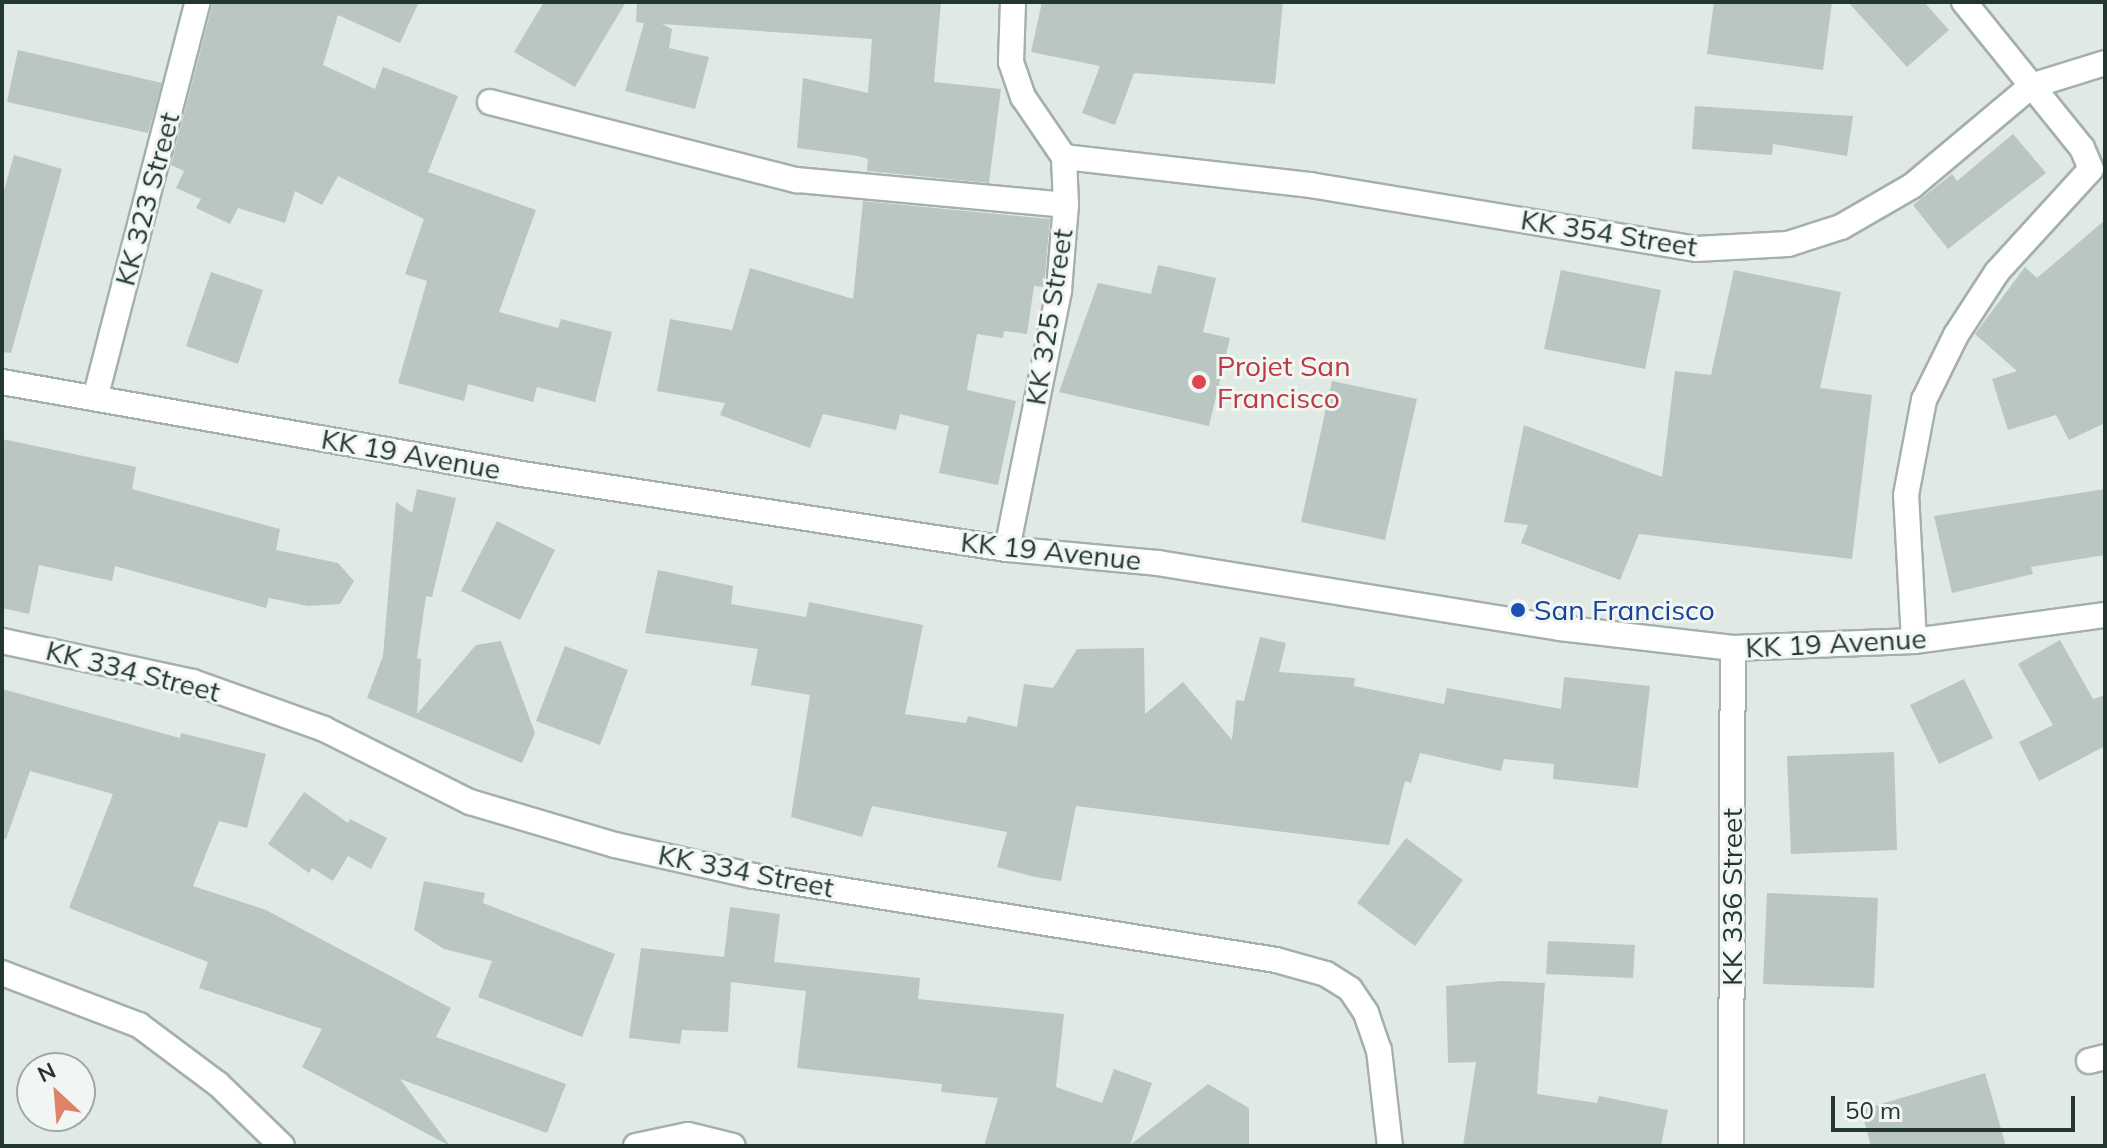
<!DOCTYPE html>
<style>
body{margin:0}
#map{position:relative;width:2107px;height:1148px;overflow:hidden;background:#e1e9e5;font-family:Mulish,sans-serif}
div>[style]{position:absolute}
.building>*{inset:0;background:#b9c6c1}
.roads{filter:drop-shadow(2px 0 #a4b0ac) drop-shadow(-2px 0 #a4b0ac) drop-shadow(0 2px #a4b0ac) drop-shadow(0 -2px #a4b0ac)}
.street>*{height:24px;margin:-12px;padding:0 12px;transform-origin:12px;border-radius:12px;background:#fff}
.secondary>*{height:24px;margin:-12px;padding:0 12px;transform-origin:12px;border-radius:12px;background:#fff}
.dots>*{width:22px;height:22px;translate:-50% -50%;box-sizing:border-box;border:4px solid #f1f6f3;border-radius:50%}
span{translate:-50% -50%;white-space:nowrap;text-align:center;line-height:1.15;-webkit-text-stroke:6px #f1f6f3;paint-order:stroke}
.street-label{font-size:28px;color:#233732}
.health-label{font-size:28px;color:#be3a42}
.left{translate:0 -50%;text-align:left}
.transit-label{font-size:28px;color:#164399}
.frame{position:absolute;inset:0;border:4px solid #233732;pointer-events:none}
.north{position:absolute;left:16px;top:1052px;width:80px;height:80px;box-sizing:border-box;background:#f1f6f3;border:2px solid #9faaa6;border-radius:50%;rotate:334deg;font-size:22px;font-weight:700;line-height:32px;text-align:center;color:#233732}
.north::after{content:'';display:block;margin:auto;width:28px;height:36px;background:#df8368;clip-path:polygon(50% 0,100% 100%,50% 72%,0 100%)}
.scale{position:absolute;left:1831px;top:1096px;width:244px;height:36px;box-sizing:border-box;border:4px solid #233732;border-top:0;padding-left:10px;font-size:24px;line-height:28px;white-space:nowrap;color:#233732;-webkit-text-stroke:6px #f1f6f3;paint-order:stroke}
</style>
<div id="map">
<div class="building">
<i style="clip-path:polygon(213px 2px,419px 2px,400px 43px,338px 15px,323px 65px,375px 89px,383px 67px,458px 96px,428px 172px,536px 210px,499px 312px,558px 328px,561px 319px,612px 332px,595px 402px,537px 387px,533px 402px,468px 384px,464px 401px,398px 383px,427px 281px,405px 274px,424px 219px,338px 176px,322px 205px,295px 191px,285px 223px,238px 208px,230px 224px,196px 208px,201px 199px,176px 188px,184px 171px,171px 165px)"></i>
<i style="clip-path:polygon(544px 2px,626px 2px,575px 87px,514px 52px)"></i>
<i style="clip-path:polygon(637px 2px,941px 2px,934px 82px,1001px 89px,989px 183px,867px 171px,868px 159px,858px 156px,797px 148px,803px 78px,868px 93px,872px 39px,662px 24px,672px 29px,669px 48px,709px 57px,695px 109px,625px 91px,644px 23px,636px 22px)"></i>
<i style="clip-path:polygon(1042px 2px,1283px 2px,1275px 84px,1134px 73px,1115px 125px,1082px 113px,1100px 66px,1031px 52px)"></i>
<i style="clip-path:polygon(1714px 2px,1832px 2px,1823px 70px,1707px 54px)"></i>
<i style="clip-path:polygon(1848px 2px,1924px 2px,1949px 30px,1907px 67px)"></i>
<i style="clip-path:polygon(18px 50px,162px 83px,148px 133px,7px 102px)"></i>
<i style="clip-path:polygon(1695px 106px,1853px 116px,1847px 156px,1773px 144px,1772px 155px,1692px 149px)"></i>
<i style="clip-path:polygon(2013px 134px,2046px 173px,1948px 249px,1913px 205px,1952px 174px,1957px 181px)"></i>
<i style="clip-path:polygon(14px 155px,62px 169px,11px 353px,2px 352px,2px 197px)"></i>
<i style="clip-path:polygon(863px 201px,1050px 219px,1044px 287px,1034px 286px,1027px 334px,1004px 331px,1003px 338px,977px 334px,967px 390px,1016px 401px,998px 485px,939px 473px,949px 426px,900px 414px,896px 430px,823px 414px,810px 448px,720px 415px,725px 403px,657px 391px,670px 319px,732px 330px,750px 268px,853px 299px)"></i>
<i style="clip-path:polygon(2105px 220px,2105px 423px,2069px 440px,2056px 415px,2008px 430px,1992px 379px,2017px 371px,1975px 334px,2025px 267px,2037px 278px)"></i>
<i style="clip-path:polygon(1158px 265px,1216px 278px,1203px 332px,1230px 338px,1209px 426px,1059px 392px,1098px 283px,1151px 294px)"></i>
<i style="clip-path:polygon(1561px 270px,1661px 290px,1645px 369px,1544px 349px)"></i>
<i style="clip-path:polygon(1734px 270px,1841px 292px,1820px 388px,1872px 395px,1852px 559px,1639px 534px,1620px 580px,1521px 543px,1528px 525px,1504px 522px,1524px 425px,1662px 477px,1675px 371px,1711px 375px)"></i>
<i style="clip-path:polygon(211px 272px,263px 290px,238px 364px,186px 346px)"></i>
<i style="clip-path:polygon(1332px 381px,1417px 399px,1385px 540px,1301px 522px)"></i>
<i style="clip-path:polygon(2px 439px,136px 467px,132px 489px,280px 529px,276px 550px,338px 563px,354px 581px,340px 604px,308px 606px,269px 598px,266px 608px,115px 566px,112px 581px,39px 565px,29px 614px,2px 608px)"></i>
<i style="clip-path:polygon(417px 489px,456px 498px,432px 597px,426px 596px,417px 658px,421px 659px,417px 714px,476px 645px,501px 641px,535px 733px,522px 763px,367px 698px,383px 656px,396px 502px,412px 513px)"></i>
<i style="clip-path:polygon(2105px 489px,2105px 555px,2031px 567px,2033px 574px,1952px 593px,1934px 516px)"></i>
<i style="clip-path:polygon(497px 521px,555px 550px,520px 620px,461px 591px)"></i>
<i style="clip-path:polygon(658px 570px,733px 586px,731px 604px,806px 617px,809px 602px,923px 625px,905px 714px,966px 723px,968px 716px,1017px 727px,1024px 684px,1053px 688px,1077px 649px,1144px 648px,1145px 714px,1183px 682px,1232px 740px,1236px 700px,1244px 701px,1260px 637px,1286px 643px,1279px 672px,1355px 678px,1354px 686px,1444px 704px,1447px 688px,1561px 709px,1564px 677px,1650px 686px,1638px 788px,1553px 779px,1554px 764px,1504px 759px,1501px 771px,1420px 753px,1411px 783px,1405px 781px,1389px 845px,1076px 806px,1061px 881px,1035px 877px,997px 867px,1007px 832px,872px 806px,862px 837px,791px 817px,810px 695px,751px 685px,758px 649px,645px 633px)"></i>
<i style="clip-path:polygon(2060px 640px,2093px 699px,2105px 695px,2105px 746px,2039px 781px,2019px 742px,2053px 725px,2018px 664px)"></i>
<i style="clip-path:polygon(565px 646px,628px 670px,600px 745px,536px 721px)"></i>
<i style="clip-path:polygon(1964px 679px,1993px 738px,1939px 764px,1910px 705px)"></i>
<i style="clip-path:polygon(2px 689px,180px 738px,181px 733px,266px 754px,247px 828px,219px 821px,193px 886px,266px 910px,451px 1008px,436px 1037px,566px 1084px,547px 1133px,400px 1079px,450px 1146px,302px 1067px,322px 1029px,199px 988px,208px 962px,69px 908px,113px 794px,30px 771px,6px 839px,2px 838px)"></i>
<i style="clip-path:polygon(1894px 752px,1897px 850px,1791px 854px,1787px 756px)"></i>
<i style="clip-path:polygon(304px 792px,348px 823px,350px 819px,387px 838px,371px 869px,348px 856px,333px 881px,312px 868px,309px 873px,268px 844px)"></i>
<i style="clip-path:polygon(1406px 838px,1463px 880px,1415px 946px,1357px 903px)"></i>
<i style="clip-path:polygon(424px 881px,485px 893px,483px 903px,615px 954px,582px 1037px,478px 997px,492px 961px,444px 949px,414px 930px)"></i>
<i style="clip-path:polygon(1767px 893px,1878px 898px,1874px 988px,1763px 984px)"></i>
<i style="clip-path:polygon(730px 907px,780px 914px,774px 962px,920px 978px,918px 999px,1064px 1014px,1056px 1087px,1102px 1103px,1114px 1069px,1152px 1083px,1130px 1145px,1208px 1084px,1249px 1108px,1249px 1146px,984px 1146px,998px 1098px,941px 1092px,942px 1084px,797px 1068px,806px 991px,731px 982px,728px 1032px,682px 1030px,680px 1044px,629px 1038px,641px 948px,724px 957px)"></i>
<i style="clip-path:polygon(1548px 941px,1635px 945px,1633px 978px,1546px 974px)"></i>
<i style="clip-path:polygon(1502px 981px,1545px 983px,1537px 1094px,1597px 1103px,1599px 1096px,1668px 1110px,1661px 1146px,1463px 1146px,1476px 1062px,1448px 1063px,1446px 986px)"></i>
<i style="clip-path:polygon(1985px 1073px,2006px 1146px,1871px 1146px,1861px 1110px)"></i>
</div>
<div class="roads">
<div class="street">
<i style="left:490px;top:102px;width:317px;rotate:14.3deg"></i>
<i style="left:797px;top:180px;width:270px;rotate:5.3deg"></i>
<i style="left:1064px;top:157px;width:248px;rotate:6.5deg"></i>
<i style="left:1310px;top:185px;width:391px;rotate:9.4deg"></i>
<i style="left:1696px;top:249px;width:92px;rotate:-3.1deg"></i>
<i style="left:1788px;top:244px;width:56px;rotate:-17.8deg"></i>
<i style="left:1841px;top:227px;width:82px;rotate:-30deg"></i>
<i style="left:1912px;top:186px;width:155px;rotate:-40deg"></i>
<i style="left:2031px;top:86px;width:77px;rotate:-17.3deg"></i>
<i style="left:96px;top:395px;width:406px;rotate:-75.5deg"></i>
<i style="left:1007px;top:549px;width:264px;rotate:-78.6deg"></i>
<i style="left:1059px;top:290px;width:85px;rotate:-85.3deg"></i>
<i style="left:1066px;top:205px;width:48px;rotate:-92.4deg"></i>
<i style="left:1064px;top:157px;width:73px;rotate:-124.3deg"></i>
<i style="left:1023px;top:97px;width:37px;rotate:-109deg"></i>
<i style="left:1011px;top:62px;width:60px;rotate:-88.1deg"></i>
<i style="left:2px;top:641px;width:195px;rotate:12.1deg"></i>
<i style="left:193px;top:682px;width:139px;rotate:19.7deg"></i>
<i style="left:324px;top:729px;width:163px;rotate:26.6deg"></i>
<i style="left:470px;top:802px;width:151px;rotate:16.5deg"></i>
<i style="left:615px;top:845px;width:142px;rotate:12.6deg"></i>
<i style="left:754px;top:876px;width:529px;rotate:9.14deg"></i>
<i style="left:1276px;top:960px;width:52px;rotate:15.6deg"></i>
<i style="left:1326px;top:974px;width:28px;rotate:32deg"></i>
<i style="left:1350px;top:989px;width:29px;rotate:56deg"></i>
<i style="left:1366px;top:1013px;width:39px;rotate:71deg"></i>
<i style="left:1379px;top:1050px;width:97px;rotate:83.5deg"></i>
<i style="left:1914px;top:641px;width:146px;rotate:-93.1deg"></i>
<i style="left:1906px;top:495px;width:97px;rotate:-79.3deg"></i>
<i style="left:1924px;top:400px;width:72px;rotate:-63.8deg"></i>
<i style="left:1956px;top:335px;width:75px;rotate:-56.9deg"></i>
<i style="left:1997px;top:272px;width:139px;rotate:-47.6deg"></i>
<i style="left:2091px;top:169px;width:23px;rotate:-113deg"></i>
<i style="left:2082px;top:148px;width:188px;rotate:-128.9deg"></i>
<i style="left:2px;top:973px;width:147px;rotate:20.8deg"></i>
<i style="left:139px;top:1025px;width:99px;rotate:36.8deg"></i>
<i style="left:218px;top:1084px;width:89px;rotate:44.1deg"></i>
<i style="left:2089px;top:1061px;width:16px;rotate:-14deg"></i>
<i style="left:636px;top:1146px;width:53px;rotate:-11.9deg"></i>
<i style="left:688px;top:1135px;width:46px;rotate:13.7deg"></i>
<i style="left:1731px;top:1146px;width:498px;rotate:-89.8deg"></i>
</div>
<div class="secondary">
<i style="left:2px;top:382px;width:528px;rotate:10.03deg"></i>
<i style="left:522px;top:474px;width:491px;rotate:8.8deg"></i>
<i style="left:1007px;top:549px;width:152px;rotate:5.3deg"></i>
<i style="left:1158px;top:563px;width:407px;rotate:9.2deg"></i>
<i style="left:1560px;top:628px;width:174px;rotate:6.6deg"></i>
<i style="left:1733px;top:648px;width:181px;rotate:-2.2deg"></i>
<i style="left:1914px;top:641px;width:193px;rotate:-7.8deg"></i>
</div>
</div>
<div class="dots">
<i style="left:1199px;top:382px;background:#e0444e"></i>
<i style="left:1518px;top:610px;background:#1a4fb4"></i>
</div>
<div class="street-label">
<span style="left:147px;top:199px;rotate:-75deg">KK 323 Street</span>
<span style="left:1609px;top:233px;rotate:9deg">KK 354 Street</span>
<span style="left:1049px;top:317px;rotate:-81deg">KK 325 Street</span>
<span style="left:411px;top:454px;rotate:10deg">KK 19 Avenue</span>
<span style="left:1051px;top:551px;rotate:6deg">KK 19 Avenue</span>
<span style="left:1836px;top:643px;rotate:-3deg">KK 19 Avenue</span>
<span style="left:133px;top:671px;rotate:14deg">KK 334 Street</span>
<span style="left:746px;top:871px;rotate:11deg">KK 334 Street</span>
<span style="left:1732px;top:897px;rotate:-90deg">KK 336 Street</span>
</div>
<div class="health-label">
<span class="left" style="left:1217px;top:382px">Projet San<br>Francisco</span>
</div>
<div class="transit-label">
<span class="left" style="left:1534px;top:610px">San Francisco</span>
</div>
<div class="frame"></div>
<div class="north">N</div>
<div class="scale">50 m</div>
</div>
